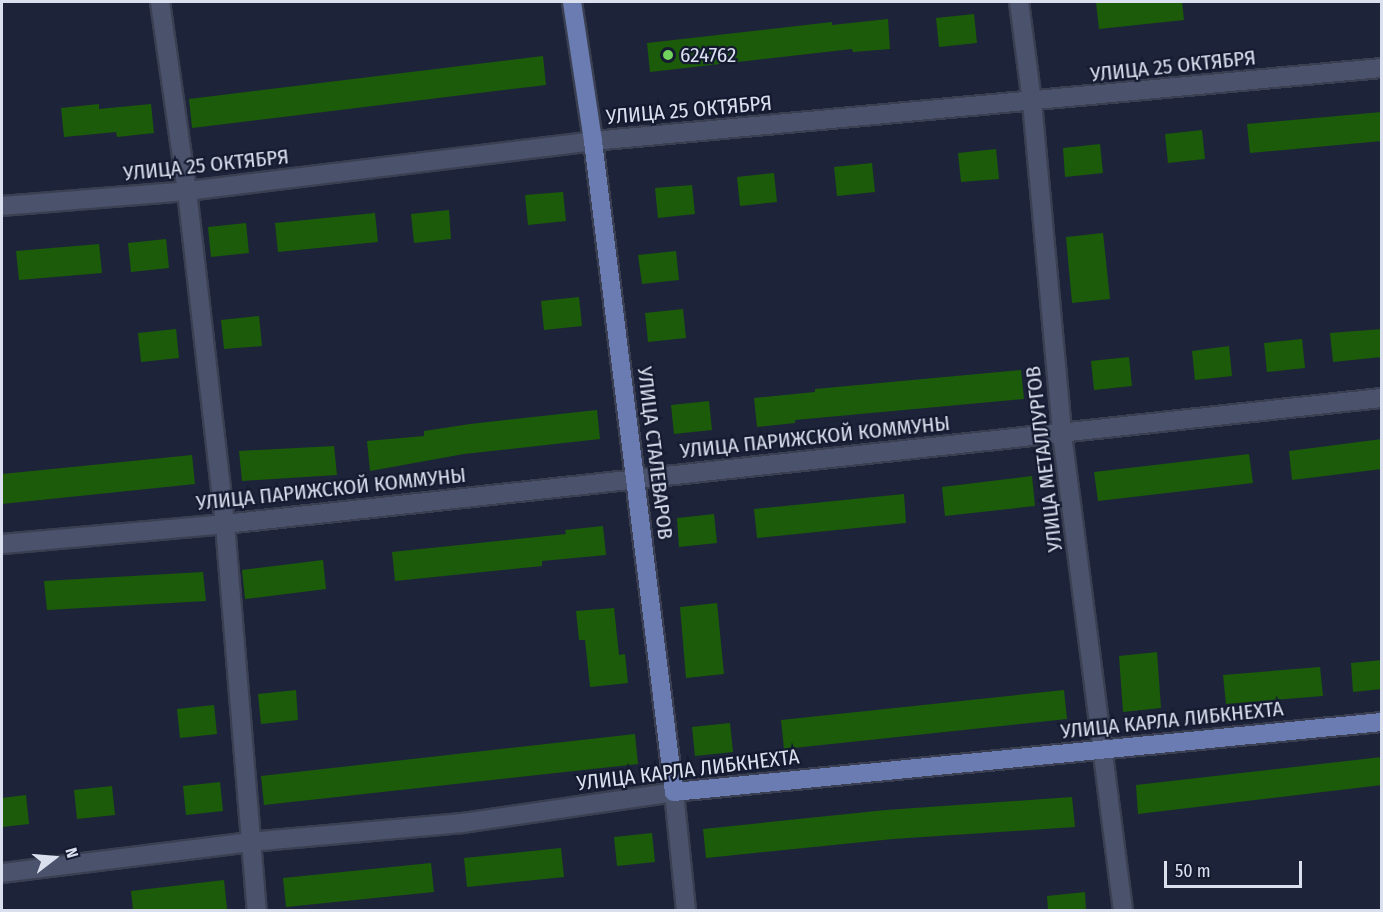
<!DOCTYPE html>
<meta charset="utf-8">
<style>
body{margin:0}
#map{position:relative;width:1383px;height:912px;overflow:hidden;background:#1d243a;font-family:"Fira Sans Condensed",sans-serif}
div>[style]{position:absolute}
.building>*{inset:0;background:#1b5b09}
.roads{filter:drop-shadow(2px 0 #3a4052) drop-shadow(-2px 0 #3a4052) drop-shadow(0 2px #3a4052) drop-shadow(0 -2px #3a4052)}
.street>*{height:18px;margin:-9px;padding:0 9px;transform-origin:9px;border-radius:9px;background:#4b536c}
.primary>*{height:18px;margin:-9px;padding:0 9px;transform-origin:9px;border-radius:9px;background:#6b7cb2}
.dots>*{width:16px;height:16px;translate:-50% -50%;box-sizing:border-box;border:3px solid #141a30;border-radius:50%}
span{translate:-50% -50%;white-space:nowrap;text-align:center;line-height:1.15;-webkit-text-stroke:4.5px #141a30;paint-order:stroke}
.poi-label{font-size:21px;color:#dbe0ef}
.left{translate:0 -50%;text-align:left}
.street-label{font-size:21px;color:#dbe0ef}
.frame{position:absolute;inset:0;border:3px solid #dbe0ef;pointer-events:none}
.north{position:absolute;left:24px;top:828px;width:60px;height:60px;-webkit-text-stroke:4px #141a30;paint-order:stroke;rotate:74deg;font-size:16px;font-weight:700;line-height:24px;text-align:center;color:#dbe0ef}
.north::after{content:'';display:block;margin:auto;width:21px;height:27px;background:#dbe0ef;clip-path:polygon(50% 0,100% 100%,50% 72%,0 100%)}
.scale{position:absolute;left:1164px;top:861px;width:138px;height:27px;box-sizing:border-box;border:3px solid #dbe0ef;border-top:0;padding-left:8px;font-size:18px;line-height:21px;white-space:nowrap;color:#dbe0ef;-webkit-text-stroke:4px #141a30;paint-order:stroke}
</style>
<div id="map">
<div class="building">
<i style="clip-path:polygon(1096px 2px,1182px 2px,1184px 20px,1099px 29px)"></i>
<i style="clip-path:polygon(974px 14px,977px 43px,939px 47px,936px 18px)"></i>
<i style="clip-path:polygon(888px 19px,890px 49px,853px 52px,852px 49px,650px 72px,647px 43px,832px 22px,832px 25px)"></i>
<i style="clip-path:polygon(543px 56px,546px 85px,192px 128px,189px 99px)"></i>
<i style="clip-path:polygon(99px 104px,99px 109px,151px 104px,154px 133px,117px 137px,116px 132px,64px 137px,61px 108px)"></i>
<i style="clip-path:polygon(1382px 112px,1382px 141px,1250px 153px,1247px 124px)"></i>
<i style="clip-path:polygon(1202px 130px,1205px 159px,1168px 163px,1165px 134px)"></i>
<i style="clip-path:polygon(1100px 144px,1103px 173px,1065px 177px,1063px 148px)"></i>
<i style="clip-path:polygon(996px 149px,999px 179px,961px 182px,958px 153px)"></i>
<i style="clip-path:polygon(872px 163px,875px 192px,837px 196px,834px 167px)"></i>
<i style="clip-path:polygon(774px 173px,777px 202px,740px 206px,737px 177px)"></i>
<i style="clip-path:polygon(692px 185px,695px 214px,658px 218px,655px 188px)"></i>
<i style="clip-path:polygon(563px 192px,566px 221px,528px 225px,525px 195px)"></i>
<i style="clip-path:polygon(449px 210px,451px 239px,414px 243px,411px 214px)"></i>
<i style="clip-path:polygon(375px 213px,378px 242px,278px 252px,275px 223px)"></i>
<i style="clip-path:polygon(246px 223px,249px 253px,211px 257px,208px 227px)"></i>
<i style="clip-path:polygon(1103px 233px,1110px 299px,1072px 303px,1066px 237px)"></i>
<i style="clip-path:polygon(166px 239px,169px 268px,131px 272px,128px 243px)"></i>
<i style="clip-path:polygon(99px 244px,102px 273px,19px 280px,16px 251px)"></i>
<i style="clip-path:polygon(676px 251px,679px 280px,642px 284px,638px 255px)"></i>
<i style="clip-path:polygon(579px 297px,582px 326px,544px 330px,541px 301px)"></i>
<i style="clip-path:polygon(683px 309px,686px 338px,648px 342px,645px 313px)"></i>
<i style="clip-path:polygon(259px 316px,262px 346px,224px 349px,221px 320px)"></i>
<i style="clip-path:polygon(176px 329px,179px 358px,141px 362px,138px 333px)"></i>
<i style="clip-path:polygon(1382px 329px,1382px 357px,1333px 362px,1330px 333px)"></i>
<i style="clip-path:polygon(1302px 339px,1305px 368px,1267px 372px,1264px 343px)"></i>
<i style="clip-path:polygon(1229px 346px,1232px 376px,1195px 380px,1192px 351px)"></i>
<i style="clip-path:polygon(1129px 357px,1132px 386px,1094px 390px,1091px 361px)"></i>
<i style="clip-path:polygon(1021px 370px,1024px 399px,795px 420px,795px 423px,757px 427px,754px 398px,815px 392px,815px 389px)"></i>
<i style="clip-path:polygon(709px 401px,712px 430px,674px 434px,671px 405px)"></i>
<i style="clip-path:polygon(597px 410px,600px 439px,464px 454px,370px 471px,367px 441px,424px 436px,424px 431px,470px 424px)"></i>
<i style="clip-path:polygon(1382px 439px,1382px 469px,1292px 480px,1289px 451px)"></i>
<i style="clip-path:polygon(334px 446px,337px 475px,242px 481px,239px 451px)"></i>
<i style="clip-path:polygon(1249px 454px,1253px 483px,1098px 501px,1094px 472px)"></i>
<i style="clip-path:polygon(192px 455px,195px 484px,2px 504px,2px 474px)"></i>
<i style="clip-path:polygon(1032px 476px,1035px 506px,945px 516px,942px 487px)"></i>
<i style="clip-path:polygon(904px 494px,906px 523px,757px 538px,754px 509px)"></i>
<i style="clip-path:polygon(714px 514px,717px 543px,679px 547px,677px 518px)"></i>
<i style="clip-path:polygon(603px 526px,606px 555px,542px 561px,542px 566px,395px 581px,392px 552px,566px 534px,565px 530px)"></i>
<i style="clip-path:polygon(323px 560px,326px 589px,245px 599px,242px 570px)"></i>
<i style="clip-path:polygon(203px 572px,206px 601px,47px 610px,44px 581px)"></i>
<i style="clip-path:polygon(717px 603px,724px 674px,686px 678px,680px 607px)"></i>
<i style="clip-path:polygon(614px 608px,619px 655px,625px 654px,628px 683px,590px 687px,585px 640px,579px 640px,576px 611px)"></i>
<i style="clip-path:polygon(1157px 652px,1161px 708px,1123px 712px,1119px 656px)"></i>
<i style="clip-path:polygon(1382px 660px,1382px 689px,1353px 692px,1351px 663px)"></i>
<i style="clip-path:polygon(1320px 667px,1323px 696px,1226px 704px,1223px 675px)"></i>
<i style="clip-path:polygon(296px 690px,298px 720px,261px 724px,258px 694px)"></i>
<i style="clip-path:polygon(1064px 690px,1067px 719px,784px 749px,781px 720px)"></i>
<i style="clip-path:polygon(214px 705px,217px 734px,180px 738px,177px 709px)"></i>
<i style="clip-path:polygon(730px 723px,733px 752px,695px 756px,692px 727px)"></i>
<i style="clip-path:polygon(635px 734px,638px 764px,264px 805px,261px 776px)"></i>
<i style="clip-path:polygon(1382px 757px,1382px 785px,1138px 814px,1136px 785px)"></i>
<i style="clip-path:polygon(220px 782px,223px 811px,186px 815px,183px 786px)"></i>
<i style="clip-path:polygon(112px 786px,115px 815px,77px 819px,74px 790px)"></i>
<i style="clip-path:polygon(26px 795px,29px 824px,2px 827px,2px 798px)"></i>
<i style="clip-path:polygon(1072px 797px,1075px 827px,893px 839px,706px 858px,703px 829px,886px 810px)"></i>
<i style="clip-path:polygon(652px 833px,655px 862px,617px 866px,614px 837px)"></i>
<i style="clip-path:polygon(561px 848px,564px 877px,467px 887px,464px 858px)"></i>
<i style="clip-path:polygon(431px 863px,434px 892px,286px 907px,283px 878px)"></i>
<i style="clip-path:polygon(224px 880px,227px 909px,133px 910px,131px 891px)"></i>
<i style="clip-path:polygon(1085px 892px,1086px 910px,1048px 910px,1047px 896px)"></i>
</div>
<div class="roads">
<div class="street">
<i style="left:160px;top:2px;width:191px;rotate:81.9deg"></i>
<i style="left:187px;top:191px;width:335px;rotate:83.5deg"></i>
<i style="left:225px;top:524px;width:387px;rotate:85.3deg"></i>
<i style="left:1019px;top:2px;width:101px;rotate:82.6deg"></i>
<i style="left:1032px;top:102px;width:333px;rotate:84.8deg"></i>
<i style="left:1062px;top:434px;width:480px;rotate:82.7deg"></i>
<i style="left:2px;top:206px;width:186px;rotate:-4.6deg"></i>
<i style="left:187px;top:191px;width:409px;rotate:-7deg"></i>
<i style="left:593px;top:141px;width:792px;rotate:-5.29deg"></i>
<i style="left:2px;top:544px;width:224px;rotate:-5.1deg"></i>
<i style="left:225px;top:524px;width:1164px;rotate:-6.22deg"></i>
<i style="left:2px;top:873px;width:250px;rotate:-7.1deg"></i>
<i style="left:250px;top:842px;width:213px;rotate:-5.1deg"></i>
<i style="left:462px;top:823px;width:214px;rotate:-8.3deg"></i>
<i style="left:674px;top:792px;width:119px;rotate:84.2deg"></i>
</div>
<div class="primary">
<i style="left:572px;top:2px;width:141px;rotate:81.4deg"></i>
<i style="left:593px;top:141px;width:656px;rotate:82.91deg"></i>
<i style="left:674px;top:792px;width:711px;rotate:-5.65deg"></i>
</div>
</div>
<div class="dots">
<i style="left:668px;top:55px;background:#72d25e"></i>
</div>
<div class="poi-label">
<span class="left" style="left:680px;top:55px">624762</span>
</div>
<div class="street-label">
<span style="left:1173px;top:66px;rotate:-6deg">УЛИЦА 25 ОКТЯБРЯ</span>
<span style="left:689px;top:110px;rotate:-5deg">УЛИЦА 25 ОКТЯБРЯ</span>
<span style="left:206px;top:165px;rotate:-6deg">УЛИЦА 25 ОКТЯБРЯ</span>
<span style="left:815px;top:437px;rotate:-6deg">УЛИЦА ПАРИЖСКОЙ КОММУНЫ</span>
<span style="left:655px;top:453px;rotate:83deg">УЛИЦА СТАЛЕВАРОВ</span>
<span style="left:1044px;top:459px;rotate:-97deg">УЛИЦА МЕТАЛЛУРГОВ</span>
<span style="left:331px;top:489px;rotate:-6deg">УЛИЦА ПАРИЖСКОЙ КОММУНЫ</span>
<span style="left:1172px;top:720px;rotate:-6deg">УЛИЦА КАРЛА ЛИБКНЕХТА</span>
<span style="left:688px;top:770px;rotate:-7deg">УЛИЦА КАРЛА ЛИБКНЕХТА</span>
</div>
<div class="frame"></div>
<div class="north">N</div>
<div class="scale">50 m</div>
</div>
